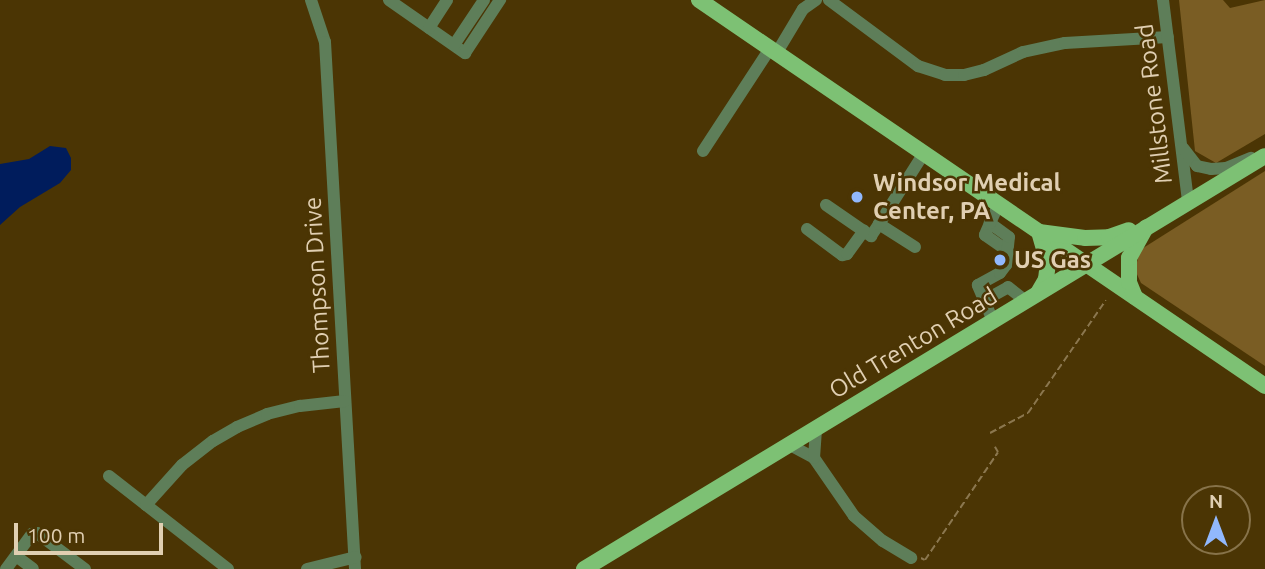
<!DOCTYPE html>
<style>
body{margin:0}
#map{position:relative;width:1265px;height:569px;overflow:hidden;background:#4b3504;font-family:Ubuntu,sans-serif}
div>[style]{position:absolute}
.green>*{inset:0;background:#7a5d24}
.water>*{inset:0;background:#001c5c}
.path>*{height:2px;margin-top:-1px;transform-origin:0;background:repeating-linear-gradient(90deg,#8b774f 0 7px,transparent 0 10.5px)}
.minor>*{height:12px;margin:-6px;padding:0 6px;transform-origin:6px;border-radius:6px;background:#5e7e59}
.major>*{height:16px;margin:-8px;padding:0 8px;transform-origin:8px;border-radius:8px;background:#7dc174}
.dots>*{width:19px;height:19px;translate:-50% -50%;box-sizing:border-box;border:4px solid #4b3504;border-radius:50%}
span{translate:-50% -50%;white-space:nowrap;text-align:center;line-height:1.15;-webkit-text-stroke:5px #4b3504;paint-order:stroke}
.street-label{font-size:24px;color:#e0cfb2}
.poi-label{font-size:24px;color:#e0cfb2;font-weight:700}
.left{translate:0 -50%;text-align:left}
.north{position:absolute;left:1181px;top:485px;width:70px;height:70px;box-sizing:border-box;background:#4b3504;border:2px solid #87734a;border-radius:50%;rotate:0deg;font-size:19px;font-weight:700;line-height:28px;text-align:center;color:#e0cfb2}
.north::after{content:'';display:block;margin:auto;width:24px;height:32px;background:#91b8fd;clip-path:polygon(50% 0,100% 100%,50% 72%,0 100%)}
.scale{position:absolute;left:14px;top:523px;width:149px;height:32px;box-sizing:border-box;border:4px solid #e0cfb2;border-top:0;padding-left:9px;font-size:21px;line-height:24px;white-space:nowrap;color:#e0cfb2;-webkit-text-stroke:5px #4b3504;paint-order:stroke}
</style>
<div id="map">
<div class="green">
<i style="clip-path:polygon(1179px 0,1223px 0,1230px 8px,1265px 0,1265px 134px,1216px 163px,1195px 151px)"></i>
<i style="clip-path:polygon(1265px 171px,1265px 366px,1141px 283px,1135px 270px,1140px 250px)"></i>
</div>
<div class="water">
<i style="clip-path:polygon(50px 146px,66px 148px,71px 158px,71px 170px,60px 183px,20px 207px,0 225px,0 164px,29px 159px)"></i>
</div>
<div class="path">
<i style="left:990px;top:433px;width:43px;rotate:-27.8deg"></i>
<i style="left:1028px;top:413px;width:137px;rotate:-55.4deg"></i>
<i style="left:921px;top:558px;width:4px;rotate:27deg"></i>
<i style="left:925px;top:560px;width:130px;rotate:-55.9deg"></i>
<i style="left:998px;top:452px;width:6px;rotate:-121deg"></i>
</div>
<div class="minor">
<i style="left:311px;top:0;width:44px;rotate:71.6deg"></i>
<i style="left:325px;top:42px;width:528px;rotate:86.74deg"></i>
<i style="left:389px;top:0;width:93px;rotate:34.9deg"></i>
<i style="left:465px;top:53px;width:64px;rotate:-56.6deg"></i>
<i style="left:829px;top:0;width:111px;rotate:36.6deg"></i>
<i style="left:918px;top:66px;width:28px;rotate:18deg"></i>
<i style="left:945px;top:75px;width:19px"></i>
<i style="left:964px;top:75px;width:21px;rotate:-14deg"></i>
<i style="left:984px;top:70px;width:43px;rotate:-24.8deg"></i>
<i style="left:1023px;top:52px;width:43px;rotate:-12.1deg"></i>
<i style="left:1065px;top:43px;width:103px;rotate:-3.3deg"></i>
<i style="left:1163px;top:0;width:204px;rotate:82.9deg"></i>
<i style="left:429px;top:28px;width:33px;rotate:-57deg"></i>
<i style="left:454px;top:45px;width:54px;rotate:-56.3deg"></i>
<i style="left:776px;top:54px;width:52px;rotate:-59deg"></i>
<i style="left:803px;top:9px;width:16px;rotate:-35deg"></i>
<i style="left:1183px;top:148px;width:23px;rotate:52deg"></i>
<i style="left:1197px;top:166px;width:14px;rotate:12deg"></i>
<i style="left:1211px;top:169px;width:15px;rotate:-4deg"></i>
<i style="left:1226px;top:168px;width:27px;rotate:-22deg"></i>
<i style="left:703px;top:151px;width:121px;rotate:-56.8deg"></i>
<i style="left:826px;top:205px;width:55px;rotate:34.6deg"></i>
<i style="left:871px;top:236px;width:14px;rotate:-56deg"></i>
<i style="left:990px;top:223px;width:13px;rotate:113deg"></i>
<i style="left:985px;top:235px;width:29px;rotate:35deg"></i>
<i style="left:807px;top:229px;width:44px;rotate:36.6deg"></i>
<i style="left:842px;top:255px;width:5px;rotate:-11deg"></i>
<i style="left:847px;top:254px;width:29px;rotate:-54deg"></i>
<i style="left:915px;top:247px;width:43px;rotate:-147.4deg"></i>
<i style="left:879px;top:224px;width:84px;rotate:-57.6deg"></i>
<i style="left:985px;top:300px;width:26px;rotate:-29deg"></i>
<i style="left:1008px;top:287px;width:23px;rotate:38deg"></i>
<i style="left:993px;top:321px;width:39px;rotate:-113deg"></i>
<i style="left:978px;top:285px;width:25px;rotate:-29deg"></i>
<i style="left:1000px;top:273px;width:10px;rotate:-53deg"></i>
<i style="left:1006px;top:265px;width:28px;rotate:-84deg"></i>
<i style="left:1009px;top:237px;width:24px;rotate:-144deg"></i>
<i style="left:990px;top:223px;width:21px;rotate:-65deg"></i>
<i style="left:790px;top:445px;width:27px;rotate:28deg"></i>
<i style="left:814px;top:458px;width:70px;rotate:55.4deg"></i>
<i style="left:854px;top:516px;width:38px;rotate:41deg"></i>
<i style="left:883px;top:541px;width:33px;rotate:31deg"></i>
<i style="left:814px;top:458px;width:29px;rotate:-86deg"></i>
<i style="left:109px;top:476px;width:151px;rotate:38deg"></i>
<i style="left:146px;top:505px;width:54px;rotate:-48deg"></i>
<i style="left:182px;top:465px;width:39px;rotate:-38deg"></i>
<i style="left:213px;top:441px;width:28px;rotate:-30deg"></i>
<i style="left:237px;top:427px;width:33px;rotate:-23deg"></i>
<i style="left:267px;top:414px;width:34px;rotate:-14deg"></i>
<i style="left:300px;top:406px;width:45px;rotate:-6.3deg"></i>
<i style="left:16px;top:556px;width:21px;rotate:37deg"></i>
<i style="left:6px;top:569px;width:44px;rotate:-53.4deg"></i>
<i style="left:32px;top:534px;width:5px;rotate:-11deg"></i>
<i style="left:37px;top:533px;width:60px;rotate:36.9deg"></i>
<i style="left:307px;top:569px;width:50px;rotate:-13.8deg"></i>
</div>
<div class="major">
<i style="left:699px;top:0;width:685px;rotate:34.29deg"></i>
<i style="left:1038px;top:293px;width:16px;rotate:-60deg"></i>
<i style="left:1046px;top:279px;width:16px;rotate:-83deg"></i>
<i style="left:1048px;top:263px;width:32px;rotate:-106deg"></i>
<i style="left:1039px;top:232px;width:46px;rotate:7.4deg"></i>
<i style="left:1085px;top:238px;width:24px;rotate:-2deg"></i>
<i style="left:1109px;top:237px;width:21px;rotate:-19deg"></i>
<i style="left:1135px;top:297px;width:16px;rotate:-112deg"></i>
<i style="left:1129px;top:282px;width:24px;rotate:-90deg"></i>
<i style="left:1129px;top:258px;width:35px;rotate:-61deg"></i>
<i style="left:584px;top:569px;width:796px;rotate:-31.24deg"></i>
</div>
<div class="dots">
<i style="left:857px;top:197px;background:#91b8fd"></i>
<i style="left:1000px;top:260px;background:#91b8fd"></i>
</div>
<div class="street-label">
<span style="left:1154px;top:104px;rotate:-97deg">Millstone Road</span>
<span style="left:317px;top:285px;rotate:-93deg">Thompson Drive</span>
<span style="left:913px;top:343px;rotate:-31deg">Old Trenton Road</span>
</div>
<div class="poi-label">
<span class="left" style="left:873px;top:197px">Windsor Medical<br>Center, PA</span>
<span class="left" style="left:1014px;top:260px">US Gas</span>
</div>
<div class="north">N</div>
<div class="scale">100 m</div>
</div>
